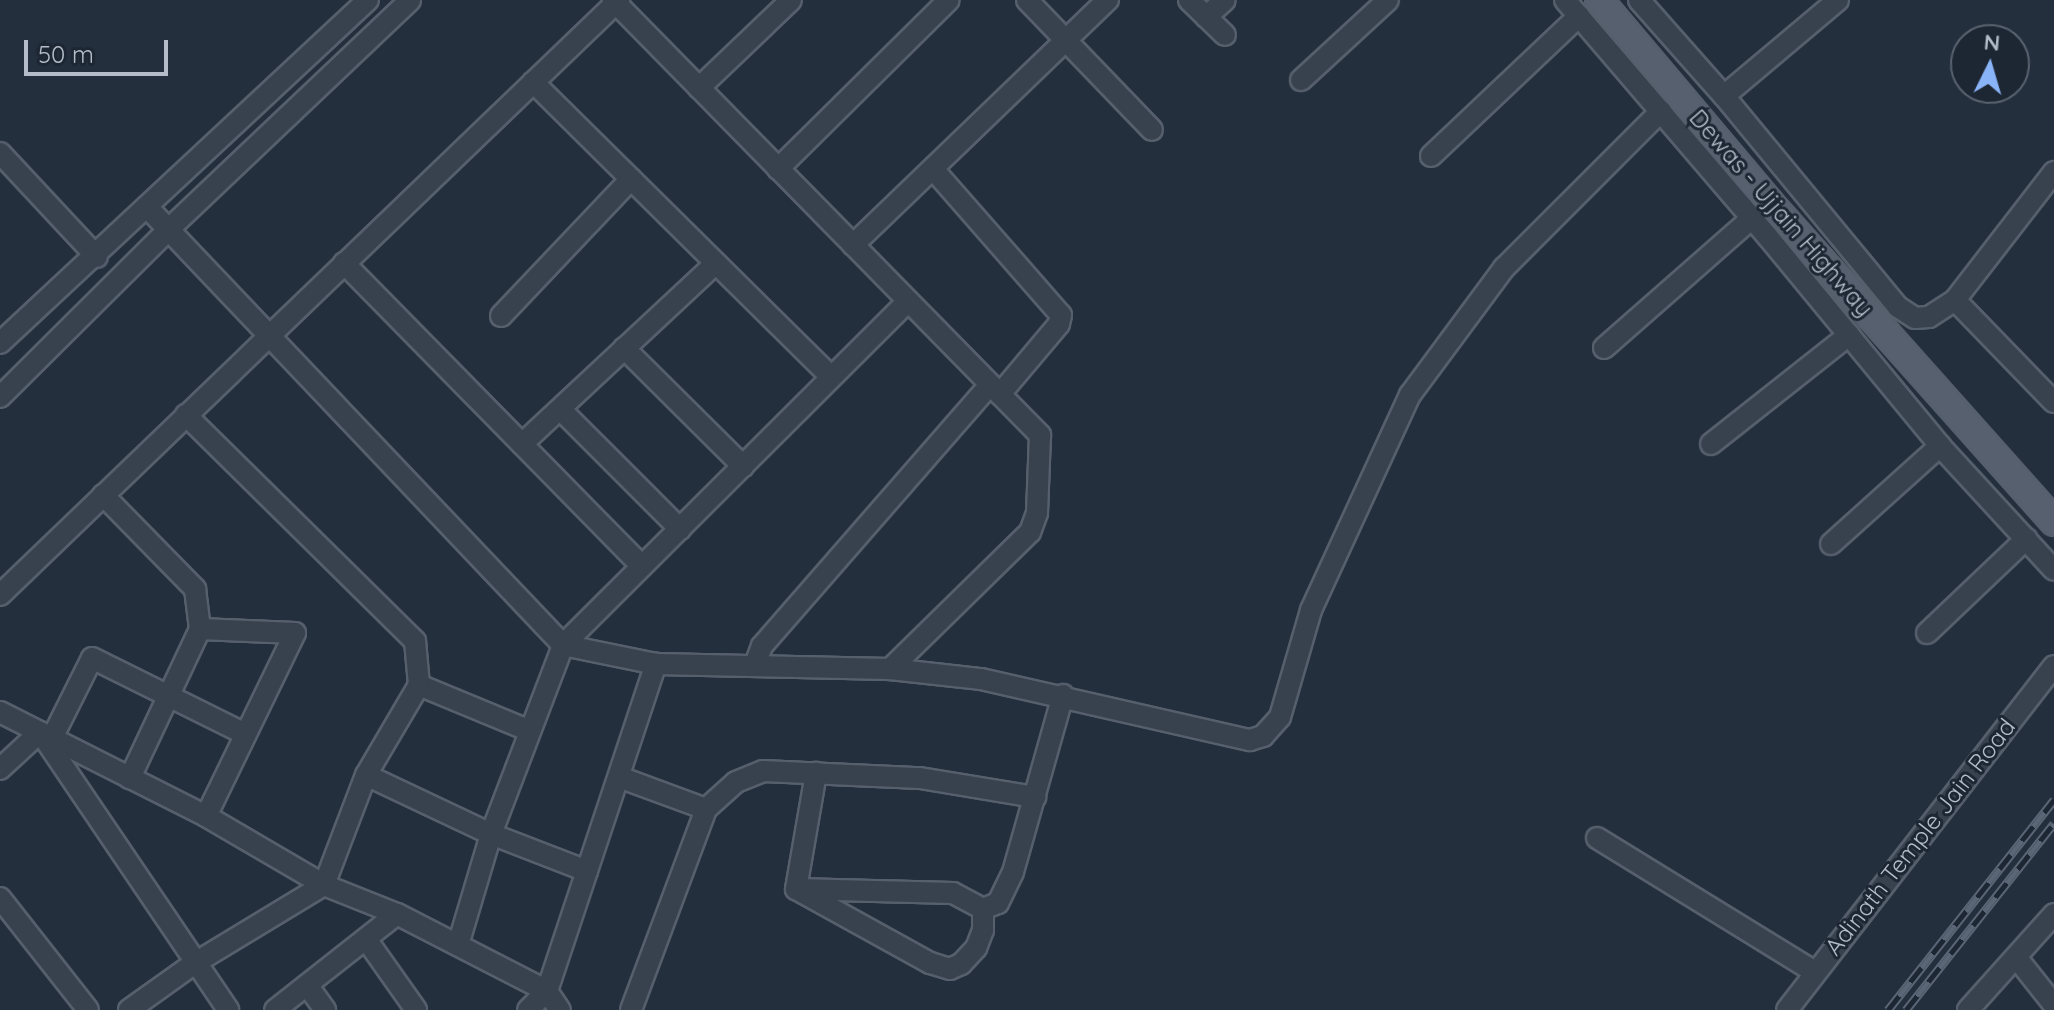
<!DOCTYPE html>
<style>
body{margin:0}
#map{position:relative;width:2054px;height:1010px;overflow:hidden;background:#242f3e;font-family:Quicksand,sans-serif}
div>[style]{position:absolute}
.roads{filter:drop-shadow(2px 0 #565f6c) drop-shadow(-2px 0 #565f6c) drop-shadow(0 2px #565f6c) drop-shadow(0 -2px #565f6c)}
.minor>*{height:20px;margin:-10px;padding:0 10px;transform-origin:10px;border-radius:10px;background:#38414e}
.major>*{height:26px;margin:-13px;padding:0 13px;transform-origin:13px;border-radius:13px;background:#56606e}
.rail>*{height:9px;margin-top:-4.5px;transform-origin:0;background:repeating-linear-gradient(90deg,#1d2633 0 18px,#5a6575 0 36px);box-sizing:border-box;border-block:2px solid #5a6575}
span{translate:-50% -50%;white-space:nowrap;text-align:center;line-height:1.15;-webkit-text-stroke:6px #1d2633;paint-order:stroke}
.street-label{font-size:24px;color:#b4bcc9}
.north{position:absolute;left:1950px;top:24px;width:80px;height:80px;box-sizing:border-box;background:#1d2633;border:2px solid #59626f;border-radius:50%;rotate:5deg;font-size:22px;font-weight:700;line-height:32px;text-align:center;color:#b4bcc9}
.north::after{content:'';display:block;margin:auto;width:28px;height:36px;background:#8ab4f8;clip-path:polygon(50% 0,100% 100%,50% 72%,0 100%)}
.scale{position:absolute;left:24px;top:40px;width:144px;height:36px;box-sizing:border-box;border:4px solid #b4bcc9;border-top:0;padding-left:10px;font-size:24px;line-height:28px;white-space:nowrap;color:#b4bcc9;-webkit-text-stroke:6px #1d2633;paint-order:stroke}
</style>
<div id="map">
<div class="roads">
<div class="minor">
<i style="left:613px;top:0;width:610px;rotate:45.53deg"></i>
<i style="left:1040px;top:435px;width:78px;rotate:92.2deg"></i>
<i style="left:1037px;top:513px;width:20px;rotate:110deg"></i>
<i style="left:1030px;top:532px;width:196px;rotate:135.6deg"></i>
<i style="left:1027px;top:0;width:180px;rotate:46.1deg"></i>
<i style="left:1189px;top:0;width:50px;rotate:44.2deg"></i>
<i style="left:1565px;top:0;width:312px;rotate:49.4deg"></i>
<i style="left:1768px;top:237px;width:271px;rotate:50.5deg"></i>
<i style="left:1940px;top:446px;width:168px;rotate:47.4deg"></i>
<i style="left:1639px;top:0;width:128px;rotate:48.5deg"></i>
<i style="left:1724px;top:96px;width:273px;rotate:50.5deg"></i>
<i style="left:1898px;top:307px;width:20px;rotate:33deg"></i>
<i style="left:1915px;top:318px;width:14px;rotate:-4deg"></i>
<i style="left:1929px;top:317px;width:31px;rotate:-33deg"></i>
<i style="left:1955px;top:300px;width:162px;rotate:-52.3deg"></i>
<i style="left:1206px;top:17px;width:25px;rotate:-42deg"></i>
<i style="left:1301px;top:80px;width:118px;rotate:-42.6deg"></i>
<i style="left:533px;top:82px;width:419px;rotate:44.7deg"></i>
<i style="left:699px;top:88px;width:127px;rotate:-43.7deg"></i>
<i style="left:1724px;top:96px;width:149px;rotate:-40.1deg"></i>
<i style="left:0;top:153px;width:142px;rotate:47deg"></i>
<i style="left:1431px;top:156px;width:204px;rotate:-43.4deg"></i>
<i style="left:778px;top:169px;width:240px;rotate:-44.7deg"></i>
<i style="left:933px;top:169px;width:194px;rotate:48.8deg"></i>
<i style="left:1061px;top:315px;width:9px;rotate:103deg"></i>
<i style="left:1059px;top:324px;width:92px;rotate:130.1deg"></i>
<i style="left:148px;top:208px;width:603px;rotate:46.48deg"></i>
<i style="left:563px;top:645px;width:95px;rotate:11.5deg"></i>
<i style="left:656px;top:664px;width:234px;rotate:1.2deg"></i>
<i style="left:890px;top:669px;width:92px;rotate:6.3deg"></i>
<i style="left:981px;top:679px;width:276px;rotate:12.8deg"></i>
<i style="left:1250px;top:740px;width:14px;rotate:-17deg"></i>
<i style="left:1263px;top:736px;width:25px;rotate:-48deg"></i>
<i style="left:1280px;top:717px;width:111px;rotate:-73.8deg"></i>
<i style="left:1311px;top:610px;width:237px;rotate:-65.3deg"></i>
<i style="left:1410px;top:395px;width:158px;rotate:-53.5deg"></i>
<i style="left:1504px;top:268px;width:222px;rotate:-45deg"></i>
<i style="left:853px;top:245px;width:354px;rotate:-43.9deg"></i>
<i style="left:344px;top:263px;width:425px;rotate:45.5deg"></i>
<i style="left:1955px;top:300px;width:142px;rotate:45.9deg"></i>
<i style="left:501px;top:316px;width:189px;rotate:-46.5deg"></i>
<i style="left:0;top:343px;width:503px;rotate:-42.99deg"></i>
<i style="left:624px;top:348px;width:168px;rotate:44.8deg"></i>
<i style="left:1604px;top:348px;width:197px;rotate:-41.3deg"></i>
<i style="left:0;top:397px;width:240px;rotate:-44.8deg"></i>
<i style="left:170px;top:228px;width:331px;rotate:-43.5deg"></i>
<i style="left:560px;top:409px;width:170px;rotate:45deg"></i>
<i style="left:522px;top:444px;width:265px;rotate:-43deg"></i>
<i style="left:1711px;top:444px;width:176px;rotate:-38.3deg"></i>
<i style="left:103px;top:495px;width:132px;rotate:45.6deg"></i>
<i style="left:195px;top:589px;width:40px;rotate:82.9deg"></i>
<i style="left:200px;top:629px;width:165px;rotate:115.2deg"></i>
<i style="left:1831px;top:544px;width:147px;rotate:-42deg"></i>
<i style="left:0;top:595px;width:859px;rotate:-43.87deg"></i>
<i style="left:200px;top:629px;width:95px;rotate:2.4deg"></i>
<i style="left:295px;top:633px;width:203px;rotate:115.9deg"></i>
<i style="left:1927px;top:633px;width:137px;rotate:-43.5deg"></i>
<i style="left:755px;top:665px;width:20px;rotate:-70deg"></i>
<i style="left:762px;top:646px;width:347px;rotate:-48.9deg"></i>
<i style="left:419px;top:685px;width:120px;rotate:22.5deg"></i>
<i style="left:0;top:712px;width:231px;rotate:26.8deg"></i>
<i style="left:206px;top:816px;width:137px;rotate:30.3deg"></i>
<i style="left:324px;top:885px;width:79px;rotate:21.7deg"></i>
<i style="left:397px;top:914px;width:169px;rotate:27.2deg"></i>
<i style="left:547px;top:991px;width:23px;rotate:56deg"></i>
<i style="left:52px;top:738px;width:89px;rotate:-63.4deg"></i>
<i style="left:92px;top:658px;width:171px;rotate:26.4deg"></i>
<i style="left:0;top:769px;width:54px;rotate:-42.8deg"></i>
<i style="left:40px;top:732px;width:336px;rotate:55.9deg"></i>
<i style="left:366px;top:775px;width:138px;rotate:25.3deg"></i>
<i style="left:491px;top:834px;width:103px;rotate:21.1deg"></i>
<i style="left:619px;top:777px;width:93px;rotate:20.2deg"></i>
<i style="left:1597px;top:838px;width:256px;rotate:31.6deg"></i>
<i style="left:796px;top:889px;width:157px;rotate:1.5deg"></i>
<i style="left:953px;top:893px;width:34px;rotate:28deg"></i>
<i style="left:983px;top:909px;width:21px;rotate:90deg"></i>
<i style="left:983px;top:930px;width:19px;rotate:111deg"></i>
<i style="left:976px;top:948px;width:22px;rotate:133deg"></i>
<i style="left:961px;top:964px;width:12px;rotate:156deg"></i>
<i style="left:950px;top:969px;width:21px;rotate:-163deg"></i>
<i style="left:930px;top:963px;width:153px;rotate:-151.1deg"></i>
<i style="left:796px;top:889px;width:118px;rotate:-80.2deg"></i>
<i style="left:0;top:898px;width:142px;rotate:51.8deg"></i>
<i style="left:983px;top:909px;width:16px;rotate:-22deg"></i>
<i style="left:998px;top:903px;width:34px;rotate:-64deg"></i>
<i style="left:1013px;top:872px;width:184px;rotate:-74.2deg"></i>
<i style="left:366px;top:939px;width:87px;rotate:54.8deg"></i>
<i style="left:458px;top:945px;width:116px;rotate:-73.4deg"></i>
<i style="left:491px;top:834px;width:202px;rotate:-69.1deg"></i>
<i style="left:563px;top:645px;width:487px;rotate:-44.9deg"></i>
<i style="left:2016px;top:957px;width:61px;rotate:51.6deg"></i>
<i style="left:307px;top:985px;width:31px;rotate:54deg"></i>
<i style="left:129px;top:1010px;width:81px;rotate:-35.5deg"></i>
<i style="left:195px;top:963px;width:151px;rotate:-31.2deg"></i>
<i style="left:324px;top:885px;width:118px;rotate:-69.1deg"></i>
<i style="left:366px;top:775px;width:104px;rotate:-59.5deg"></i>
<i style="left:419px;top:685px;width:44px;rotate:-95.2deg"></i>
<i style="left:415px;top:641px;width:322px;rotate:-135.4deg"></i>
<i style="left:275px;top:1010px;width:155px;rotate:-38.2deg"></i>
<i style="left:528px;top:1010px;width:27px;rotate:-45deg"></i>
<i style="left:547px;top:991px;width:345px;rotate:-71.6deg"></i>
<i style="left:631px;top:1010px;width:215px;rotate:-69.5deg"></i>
<i style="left:706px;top:809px;width:40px;rotate:-42deg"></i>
<i style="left:736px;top:782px;width:29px;rotate:-22deg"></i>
<i style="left:763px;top:771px;width:157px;rotate:2.6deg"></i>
<i style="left:920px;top:778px;width:117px;rotate:9.4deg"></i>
<i style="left:1787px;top:1010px;width:435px;rotate:-52.2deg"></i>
<i style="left:1968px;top:1010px;width:129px;rotate:-48.1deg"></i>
</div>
<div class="major">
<i style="left:1599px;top:0;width:265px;rotate:49.9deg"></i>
<i style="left:1770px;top:203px;width:427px;rotate:48.3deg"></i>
</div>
</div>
<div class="rail">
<i style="left:1888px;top:1010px;width:268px;rotate:-51.7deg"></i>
<i style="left:1906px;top:1010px;width:238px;rotate:-51.6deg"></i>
</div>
<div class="street-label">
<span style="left:1781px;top:213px;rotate:49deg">Dewas - Ujjain Highway</span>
<span style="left:1920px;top:837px;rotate:-52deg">Adinath Temple Jain Road</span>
</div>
<div class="north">N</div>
<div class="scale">50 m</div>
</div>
